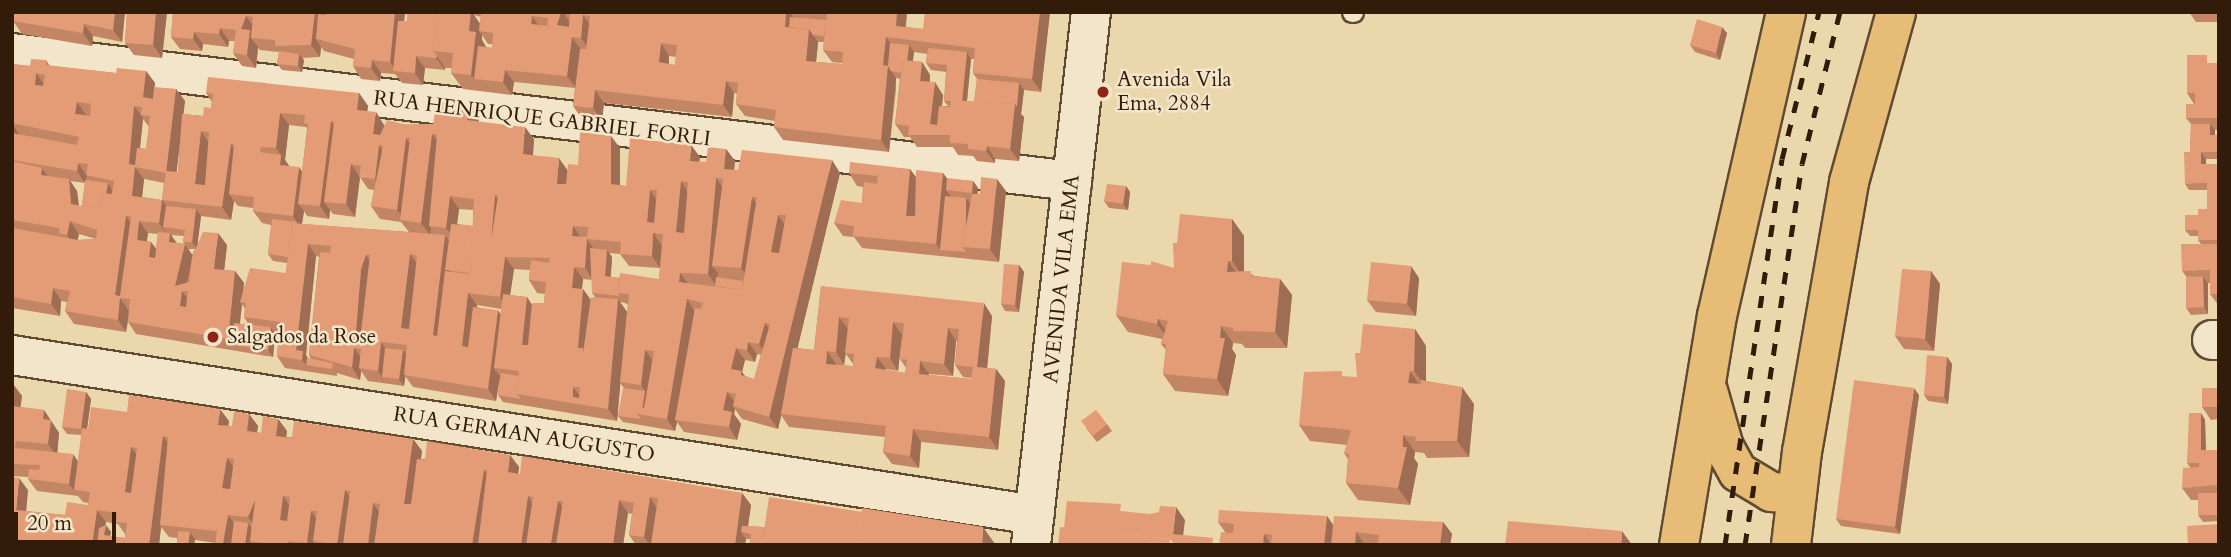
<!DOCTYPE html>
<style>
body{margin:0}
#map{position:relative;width:2231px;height:557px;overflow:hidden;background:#ebd7ac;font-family:Cardo,serif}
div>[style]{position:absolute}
.roads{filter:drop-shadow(2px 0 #604b32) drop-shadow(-2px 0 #604b32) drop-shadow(0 2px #604b32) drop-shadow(0 -2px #604b32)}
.service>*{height:19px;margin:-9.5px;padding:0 9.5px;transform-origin:9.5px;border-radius:9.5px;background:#f2e5c9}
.minor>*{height:38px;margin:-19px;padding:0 19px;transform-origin:19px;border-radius:19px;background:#f2e5c9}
.secondary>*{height:38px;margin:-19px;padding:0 19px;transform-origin:19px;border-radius:19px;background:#f2e5c9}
.primary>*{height:38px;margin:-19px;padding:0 19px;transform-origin:19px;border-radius:19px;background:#e6bc76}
.rail>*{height:5px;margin-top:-2.5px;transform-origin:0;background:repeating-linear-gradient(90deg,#321c09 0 12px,transparent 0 24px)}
.wall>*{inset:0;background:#c38665}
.shaded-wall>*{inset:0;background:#9f6d53}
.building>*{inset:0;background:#e39c76}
.dots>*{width:19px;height:19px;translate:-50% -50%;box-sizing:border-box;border:4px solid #f2e5c9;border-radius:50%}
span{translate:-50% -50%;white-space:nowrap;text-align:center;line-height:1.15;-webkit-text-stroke:5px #f2e5c9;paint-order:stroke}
.poi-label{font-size:21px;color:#321c09}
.left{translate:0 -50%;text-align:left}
.street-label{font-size:21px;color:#321c09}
.frame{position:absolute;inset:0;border:14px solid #321c09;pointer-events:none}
.scale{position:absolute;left:14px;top:512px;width:102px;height:32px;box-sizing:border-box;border:4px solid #321c09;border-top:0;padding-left:9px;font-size:21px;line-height:24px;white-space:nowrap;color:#321c09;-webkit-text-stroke:5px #f2e5c9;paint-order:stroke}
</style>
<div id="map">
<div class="roads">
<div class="service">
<i style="left:1352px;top:12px;width:1px"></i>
</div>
<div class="minor">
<i style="left:12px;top:53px;width:1068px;rotate:6.89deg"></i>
<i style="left:2212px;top:340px;width:7px"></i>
<i style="left:12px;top:355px;width:1035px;rotate:8.89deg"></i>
</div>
<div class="secondary">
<i style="left:1031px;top:545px;width:536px;rotate:-83.58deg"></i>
</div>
<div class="primary">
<i style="left:1708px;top:391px;width:58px;rotate:74.1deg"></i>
<i style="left:1724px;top:447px;width:29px;rotate:61deg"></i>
<i style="left:1738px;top:472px;width:39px;rotate:31deg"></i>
<i style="left:1771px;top:492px;width:26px;rotate:4deg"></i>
<i style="left:1679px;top:545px;width:232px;rotate:-80.6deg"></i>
<i style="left:1717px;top:316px;width:312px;rotate:-77.2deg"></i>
<i style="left:1791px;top:545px;width:94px;rotate:-83.3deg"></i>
<i style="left:1802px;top:452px;width:274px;rotate:-80.1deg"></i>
<i style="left:1849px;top:182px;width:176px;rotate:-74.5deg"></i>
</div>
</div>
<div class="rail">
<i style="left:1725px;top:545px;width:390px;rotate:-81.6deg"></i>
<i style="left:1782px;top:159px;width:152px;rotate:-75.9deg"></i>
<i style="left:1745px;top:545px;width:385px;rotate:-81.5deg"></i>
<i style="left:1802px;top:164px;width:157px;rotate:-76deg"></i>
</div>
<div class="wall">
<i style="clip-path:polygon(125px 12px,122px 42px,93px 36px,92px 46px,22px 34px,13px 21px)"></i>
<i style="clip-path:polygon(127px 12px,167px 12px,162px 58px,134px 55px,125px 43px)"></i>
<i style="clip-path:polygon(evenodd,173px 12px,325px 12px,325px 14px,326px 15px,327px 12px,405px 12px,404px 21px,407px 21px,408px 12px,907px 12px,906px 27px,923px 29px,1050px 12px,1041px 92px,1024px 90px,1021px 114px,1024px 117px,1019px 161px,995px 159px,995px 163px,977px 161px,973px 156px,958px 155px,953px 147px,917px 147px,910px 137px,904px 137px,895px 124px,900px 79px,896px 78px,896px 90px,889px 152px,783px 140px,774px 127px,775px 121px,745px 116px,736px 104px,737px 94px,734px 93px,732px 117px,604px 103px,602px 121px,582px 119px,573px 106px,575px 88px,514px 82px,512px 95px,463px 89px,451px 73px,452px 68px,445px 68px,445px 70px,425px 68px,423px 85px,402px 83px,395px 74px,381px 73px,380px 81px,361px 79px,353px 66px,354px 59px,324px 51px,321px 47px,320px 57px,302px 58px,304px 60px,302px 72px,282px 70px,277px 64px,279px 52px,260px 50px,258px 48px,256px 68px,242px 66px,233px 53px,235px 41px,229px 41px,228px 47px,203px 44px,202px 51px,180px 49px,171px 37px,173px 12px,474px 15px,481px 17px,480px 24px,474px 15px,173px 12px,482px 35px,488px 44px,492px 44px,492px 48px,486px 47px,482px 40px,482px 35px,173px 12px,818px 42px,824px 42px,823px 50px,832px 62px,842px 63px,842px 64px,816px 62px,818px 42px,173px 12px,914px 52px,927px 54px,926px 63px,931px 70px,946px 72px,944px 101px,948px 106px,942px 106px,943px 95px,930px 82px,930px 75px,922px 62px,913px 61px,914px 52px,173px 12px,669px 56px,676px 57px,675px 65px,669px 64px,669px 56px,173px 12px,971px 59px,974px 59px,973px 73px,977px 79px,974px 102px,967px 101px,971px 59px)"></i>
<i style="clip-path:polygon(2189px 12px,2219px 12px,2219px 22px,2196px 22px)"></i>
<i style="clip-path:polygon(1727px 33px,1720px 60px,1695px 52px,1690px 45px)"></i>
<i style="clip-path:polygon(evenodd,46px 60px,50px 66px,116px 73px,146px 71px,155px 83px,154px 88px,176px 89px,185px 101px,183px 114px,203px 116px,211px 108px,212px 102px,206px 93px,359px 93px,368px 106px,367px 111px,384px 125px,433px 124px,470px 106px,479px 119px,478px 122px,534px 139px,533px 155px,568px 171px,578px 165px,620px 148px,620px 185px,626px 186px,700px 157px,699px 162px,706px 162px,726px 149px,735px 161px,734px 170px,840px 173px,797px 348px,814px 350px,821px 286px,992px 316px,987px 368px,996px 369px,1005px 381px,998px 450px,921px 442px,919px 468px,892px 464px,883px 452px,885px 437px,789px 427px,781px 415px,778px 429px,742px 419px,735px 409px,734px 414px,741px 424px,737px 440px,684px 432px,677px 422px,675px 431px,623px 422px,618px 416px,624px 388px,620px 383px,617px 421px,503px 402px,498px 395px,500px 376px,496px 401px,413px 387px,405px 376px,404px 386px,368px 381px,361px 371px,360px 380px,337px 373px,337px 376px,285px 368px,277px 356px,279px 333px,274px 332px,275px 334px,273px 357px,136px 334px,128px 322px,126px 332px,74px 324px,65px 311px,67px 302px,61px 301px,60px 316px,12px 308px,12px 64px,30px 66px,46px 60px,143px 119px,149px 127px,146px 149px,140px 148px,143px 119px,46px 60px,289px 125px,306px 127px,307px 129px,302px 172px,289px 166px,285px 160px,289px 125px,46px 60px,180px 141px,178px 172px,176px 172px,180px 141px,46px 60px,360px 177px,368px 189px,374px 190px,371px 206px,380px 219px,401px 222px,409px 232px,302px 224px,304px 211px,307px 216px,329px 219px,330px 210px,333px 214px,355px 217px,360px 177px,46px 60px,144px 179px,164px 183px,162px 200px,142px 197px,144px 179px,46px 60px,70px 181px,85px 183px,82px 206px,79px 206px,77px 191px,70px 181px,46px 60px,234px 201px,238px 206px,253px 208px,253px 211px,262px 223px,271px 225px,268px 254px,273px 261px,287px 263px,286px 273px,243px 291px,244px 283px,235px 271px,224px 270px,227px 245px,197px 244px,201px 216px,231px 220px,234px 201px,46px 60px,459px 209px,473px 210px,473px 226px,457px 224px,459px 209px,46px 60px,148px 233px,158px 234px,156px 249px,151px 242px,147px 241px,148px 233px,46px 60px,79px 234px,96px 239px,77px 240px,79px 234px,46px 60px,171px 235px,184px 236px,183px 242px,188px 249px,195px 249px,192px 255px,185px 244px,177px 243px,171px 235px,46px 60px,609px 253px,620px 254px,629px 266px,660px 268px,659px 279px,619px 278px,611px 277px,612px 257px,609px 253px,46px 60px,316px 256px,319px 257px,309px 355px,311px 359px,308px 358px,306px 355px,316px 256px,46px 60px,514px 269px,530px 270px,529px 280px,537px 293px,545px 294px,544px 303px,532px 305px,527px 297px,510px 295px,514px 269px,46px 60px,583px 279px,592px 280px,592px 293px,595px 297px,591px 300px,583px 289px,582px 289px,583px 279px,46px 60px,620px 302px,625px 303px,628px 305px,623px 352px,627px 312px,620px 302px,46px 60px,242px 304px,245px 309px,244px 317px,249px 325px,240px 324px,242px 304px,46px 60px,477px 305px,501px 309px,501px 314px,477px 307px,477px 305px,46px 60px,902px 335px,900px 359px,906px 368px,905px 373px,886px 370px,886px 369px,898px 371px,902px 335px,46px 60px,956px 341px,957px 341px,955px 365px,963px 377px,972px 378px,971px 379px,929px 375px,929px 374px,953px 376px,956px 341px,46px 60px,757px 354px,761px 355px,754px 379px,745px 376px,742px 372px,745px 360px,755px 362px,757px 354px,46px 60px,846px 354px,853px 364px,853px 366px,836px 365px,844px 365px,846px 354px)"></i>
<i style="clip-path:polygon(2212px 63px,2219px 63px,2219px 130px,2215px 130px,2215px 135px,2219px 135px,2219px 159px,2206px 159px,2206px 164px,2219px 164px,2219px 306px,2210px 294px,2210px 283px,2208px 283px,2208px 314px,2191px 315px,2186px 308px,2186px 276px,2182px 271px,2201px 244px,2198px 240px,2198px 236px,2190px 236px,2185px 230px,2198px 215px,2207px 209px,2207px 190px,2189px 190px,2185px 184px,2190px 152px,2191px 124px,2186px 118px,2194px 104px,2187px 93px)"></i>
<i style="clip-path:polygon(910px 169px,916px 177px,943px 173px,947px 179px,973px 181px,978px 188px,977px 194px,1006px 191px,999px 262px,862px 248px,854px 237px,843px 236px,834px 223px,862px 203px,863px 187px,857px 186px,849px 173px)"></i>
<i style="clip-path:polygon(1126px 186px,1130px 192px,1128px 210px,1109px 208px,1104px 201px)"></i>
<i style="clip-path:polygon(1232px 219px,1244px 236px,1244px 271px,1255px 276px,1280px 279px,1292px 295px,1287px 348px,1245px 348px,1242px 344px,1233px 343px,1232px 349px,1236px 355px,1228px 396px,1175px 391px,1163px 374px,1166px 350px,1161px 344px,1162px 339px,1128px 332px,1116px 315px,1174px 268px,1177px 243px)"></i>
<i style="clip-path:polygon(1019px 265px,1024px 272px,1019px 312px,1005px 311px,1001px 304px)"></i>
<i style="clip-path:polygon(1931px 271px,1940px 284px,1934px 351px,1904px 349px,1895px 336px)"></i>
<i style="clip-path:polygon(1419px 278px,1416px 316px,1376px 312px,1367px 300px)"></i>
<i style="clip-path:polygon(1415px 329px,1426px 346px,1426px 381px,1474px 404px,1469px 457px,1427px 458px,1424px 453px,1415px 452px,1414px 458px,1418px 464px,1410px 505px,1358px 500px,1346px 483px,1348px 459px,1344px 453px,1347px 445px,1310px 441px,1299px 425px,1357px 377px,1360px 353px)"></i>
<i style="clip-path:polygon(1947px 357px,1952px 364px,1948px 404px,1928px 401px,1924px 395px)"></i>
<i style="clip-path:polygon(evenodd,12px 384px,22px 396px,20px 407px,44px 410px,59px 433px,57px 452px,78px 461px,82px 435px,67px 434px,62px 427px,86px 392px,91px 399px,87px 429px,127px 412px,229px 421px,228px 426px,232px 426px,249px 414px,258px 426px,257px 432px,261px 433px,278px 419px,287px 431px,286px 437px,413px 439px,422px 451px,421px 459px,510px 455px,519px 467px,518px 474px,742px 493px,751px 505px,748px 526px,995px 544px,746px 539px,745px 545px,636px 545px,629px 535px,632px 514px,628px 513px,623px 545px,215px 545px,215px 543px,195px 540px,194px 545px,177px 545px,177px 538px,169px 537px,161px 527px,159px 545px,12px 545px,28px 490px,26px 511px,65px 515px,88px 505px,88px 503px,83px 502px,78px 496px,37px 491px,28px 479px,28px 477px,12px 476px,12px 384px,106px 522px,118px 524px,125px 534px,125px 538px,110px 536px,111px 532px,105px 525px,106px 522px)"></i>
<i style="clip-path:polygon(2219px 388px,2219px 419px,2211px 420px,2202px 407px)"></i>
<i style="clip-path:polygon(1919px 395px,1900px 534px,1841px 526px,1836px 519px)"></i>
<i style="clip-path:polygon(2201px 413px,2205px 420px,2206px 450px,2219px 450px,2219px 521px,2203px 522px,2198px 515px,2198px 500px,2191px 500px,2182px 488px,2190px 467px,2187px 463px)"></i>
<i style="clip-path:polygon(1107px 424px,1112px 431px,1097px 442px,1086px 428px)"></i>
<i style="clip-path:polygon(1327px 516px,1333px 525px,1443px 522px,1452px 534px,1450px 545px,1219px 545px,1225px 532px,1218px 522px)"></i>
</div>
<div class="shaded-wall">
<i style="clip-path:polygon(115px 12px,125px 12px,122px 42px,113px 30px)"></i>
<i style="clip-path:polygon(156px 12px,167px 12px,162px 58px,153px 45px)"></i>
<i style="clip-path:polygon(315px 12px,325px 12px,322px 41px,316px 39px,321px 47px,320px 57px,311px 45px)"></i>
<i style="clip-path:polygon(395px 12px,405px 12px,399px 71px,396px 71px,390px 62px)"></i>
<i style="clip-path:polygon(458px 12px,472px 12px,483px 28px,479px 31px,482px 35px,482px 40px,487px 49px,474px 79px,471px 75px)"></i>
<i style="clip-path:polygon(561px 12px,563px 12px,570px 22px,566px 38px,557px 25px)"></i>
<i style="clip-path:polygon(786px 12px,790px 12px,795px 20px,794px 33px,785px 27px)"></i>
<i style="clip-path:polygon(897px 12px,907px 12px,904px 38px,896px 26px)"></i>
<i style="clip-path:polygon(1040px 12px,1050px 12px,1041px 92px,1032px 79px)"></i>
<i style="clip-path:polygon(583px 15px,592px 27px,590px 51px,581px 38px)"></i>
<i style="clip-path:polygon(246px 16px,255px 28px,251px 38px,258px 47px,256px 68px,247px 55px,241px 29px)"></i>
<i style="clip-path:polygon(532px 16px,541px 29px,531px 24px)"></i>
<i style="clip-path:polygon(84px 24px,93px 36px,92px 46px,83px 33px)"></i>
<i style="clip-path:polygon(1722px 27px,1727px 33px,1720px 60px,1716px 53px)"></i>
<i style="clip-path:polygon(220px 28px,229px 41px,228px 47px,219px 34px)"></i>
<i style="clip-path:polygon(809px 29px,818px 42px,815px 73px,806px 61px)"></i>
<i style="clip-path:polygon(194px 32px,203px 44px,202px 51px,193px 39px)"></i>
<i style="clip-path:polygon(572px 37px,581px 50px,576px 88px,567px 76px)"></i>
<i style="clip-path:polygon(886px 37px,895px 50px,891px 71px,896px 78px,889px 152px,881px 140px,883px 65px)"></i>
<i style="clip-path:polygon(661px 43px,669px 56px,668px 75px,659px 62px)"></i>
<i style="clip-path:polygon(909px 45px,914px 52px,910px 80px,906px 74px)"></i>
<i style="clip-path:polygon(967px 52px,971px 59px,966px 110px,962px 103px)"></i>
<i style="clip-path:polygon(299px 54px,304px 60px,302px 72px,298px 66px)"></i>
<i style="clip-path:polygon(416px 56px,425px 68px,423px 85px,415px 73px)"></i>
<i style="clip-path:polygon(437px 56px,445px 68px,445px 70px,436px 58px)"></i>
<i style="clip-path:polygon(372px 60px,381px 73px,380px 81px,371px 68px)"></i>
<i style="clip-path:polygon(922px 62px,930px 75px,928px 93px,920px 81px)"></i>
<i style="clip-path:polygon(505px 70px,514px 82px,512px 95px,503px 82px)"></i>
<i style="clip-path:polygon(146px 71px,155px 83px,152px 110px,143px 97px)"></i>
<i style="clip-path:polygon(36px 73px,45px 86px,35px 85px)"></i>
<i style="clip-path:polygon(726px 81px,734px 93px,732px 117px,723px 105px)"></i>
<i style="clip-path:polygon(935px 82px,943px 95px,939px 135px,930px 124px)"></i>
<i style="clip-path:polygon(1019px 83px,1024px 90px,1021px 114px,1024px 117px,1019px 161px,1010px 149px,1015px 104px)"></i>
<i style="clip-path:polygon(176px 89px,185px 101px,175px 185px,166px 173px)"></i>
<i style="clip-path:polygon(595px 90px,604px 103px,602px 121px,593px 108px)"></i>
<i style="clip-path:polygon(359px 93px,368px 106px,366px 123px,357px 110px)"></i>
<i style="clip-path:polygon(77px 102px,86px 115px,75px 114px)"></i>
<i style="clip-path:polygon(134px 106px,143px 118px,138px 167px,135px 167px,144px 179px,141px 208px,132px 196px,129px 164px)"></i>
<i style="clip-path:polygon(470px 106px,479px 119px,476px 133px,467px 120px)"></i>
<i style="clip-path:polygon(376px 112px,384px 125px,381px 146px,373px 134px)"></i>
<i style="clip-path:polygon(280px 113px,289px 125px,285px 160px,290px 167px,280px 165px,281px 155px,276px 148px)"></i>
<i style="clip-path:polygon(331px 121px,339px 134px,324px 202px,330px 210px,329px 219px,320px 206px)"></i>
<i style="clip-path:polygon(12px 124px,20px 135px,12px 136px)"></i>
<i style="clip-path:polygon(2210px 124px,2215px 130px,2215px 141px,2210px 135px)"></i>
<i style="clip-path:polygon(525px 127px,534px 139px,532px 167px,523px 154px)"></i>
<i style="clip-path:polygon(201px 131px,210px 144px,204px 197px,195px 184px)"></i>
<i style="clip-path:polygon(432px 134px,441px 146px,429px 226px,431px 228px,430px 235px,421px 223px)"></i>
<i style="clip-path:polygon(611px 136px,620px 148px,620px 197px,611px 184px)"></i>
<i style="clip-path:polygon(406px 138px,414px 150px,406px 222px,397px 210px)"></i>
<i style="clip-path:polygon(231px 144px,239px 156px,229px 194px,234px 201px,231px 220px,222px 207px)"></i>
<i style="clip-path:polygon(379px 145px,387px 158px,383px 191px,375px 179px)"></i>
<i style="clip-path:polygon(691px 145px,700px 157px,698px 173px,690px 161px)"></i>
<i style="clip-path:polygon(987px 146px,995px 159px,995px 163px,986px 151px)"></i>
<i style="clip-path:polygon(726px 149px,735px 161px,733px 181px,724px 169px)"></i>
<i style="clip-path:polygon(2201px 152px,2206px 159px,2206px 170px,2201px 164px)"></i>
<i style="clip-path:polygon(559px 158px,568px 171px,565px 196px,557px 184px)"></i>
<i style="clip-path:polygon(832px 160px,840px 173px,778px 429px,769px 417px)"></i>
<i style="clip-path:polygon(78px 163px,87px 176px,85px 183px,77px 171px)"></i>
<i style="clip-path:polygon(351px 164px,360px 177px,355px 217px,346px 204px)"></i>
<i style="clip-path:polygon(299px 167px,308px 180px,298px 204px,304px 211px,301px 229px,293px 216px)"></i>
<i style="clip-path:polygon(42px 168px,50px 180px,41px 175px)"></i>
<i style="clip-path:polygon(910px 169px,919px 182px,914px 228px,906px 216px)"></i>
<i style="clip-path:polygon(943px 173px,952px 185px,946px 190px,951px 197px,940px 250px,936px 244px)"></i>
<i style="clip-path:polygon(716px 178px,725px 191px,712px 266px,718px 273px,717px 287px,708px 274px)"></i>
<i style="clip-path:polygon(69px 179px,77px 191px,80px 217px,71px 204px)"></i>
<i style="clip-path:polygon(997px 179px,1006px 191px,999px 262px,990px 249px)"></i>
<i style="clip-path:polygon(681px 181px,689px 194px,685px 245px,676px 232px)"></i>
<i style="clip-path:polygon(973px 181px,978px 188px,977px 200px,972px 193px)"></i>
<i style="clip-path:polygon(108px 183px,112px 190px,108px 222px,104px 215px)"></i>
<i style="clip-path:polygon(1126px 186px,1130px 192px,1128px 210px,1123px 204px)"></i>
<i style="clip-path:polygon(650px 190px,658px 202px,656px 235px,647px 222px)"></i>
<i style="clip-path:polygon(495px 195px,504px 208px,491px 240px)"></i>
<i style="clip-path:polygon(450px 196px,459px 209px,455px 240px,446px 228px)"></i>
<i style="clip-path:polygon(752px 197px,760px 209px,750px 281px,741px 268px)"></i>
<i style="clip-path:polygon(966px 198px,971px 204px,966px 247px)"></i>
<i style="clip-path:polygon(162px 200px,171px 212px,163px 227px,168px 236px,159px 223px)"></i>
<i style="clip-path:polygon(196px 209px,201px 216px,197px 249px,192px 242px)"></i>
<i style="clip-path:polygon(778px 215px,786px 227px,780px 264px,771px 252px)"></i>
<i style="clip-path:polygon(126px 216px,134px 228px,120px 298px,129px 311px,126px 332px,118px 320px,115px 295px)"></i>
<i style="clip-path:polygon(1232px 219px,1244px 236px,1244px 278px,1232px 261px)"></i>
<i style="clip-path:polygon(70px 221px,79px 234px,76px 247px,67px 235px)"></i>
<i style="clip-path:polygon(139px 221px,148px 233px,145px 252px,137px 240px)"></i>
<i style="clip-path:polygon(573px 226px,582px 239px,572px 236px)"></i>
<i style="clip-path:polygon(170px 233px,178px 246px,169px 242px)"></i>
<i style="clip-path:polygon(218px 233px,227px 245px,223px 281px,214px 269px)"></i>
<i style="clip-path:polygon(653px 233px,662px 246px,660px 268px,652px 256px)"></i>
<i style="clip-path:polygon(445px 235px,454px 248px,442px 348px,433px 335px)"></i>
<i style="clip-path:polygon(587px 239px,595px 251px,594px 281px,585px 268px)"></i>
<i style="clip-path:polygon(151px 242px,160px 254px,158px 270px,149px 257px)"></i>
<i style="clip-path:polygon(185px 244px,193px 256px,185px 291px,182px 291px,191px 303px,189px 318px,180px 306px,175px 286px)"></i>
<i style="clip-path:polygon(308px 244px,316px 256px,306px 355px,311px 364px,306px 365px,311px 372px,302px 360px,296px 350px)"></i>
<i style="clip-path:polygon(607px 250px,612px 257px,610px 283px,605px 276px)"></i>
<i style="clip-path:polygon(410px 254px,419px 267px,410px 340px,401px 328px)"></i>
<i style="clip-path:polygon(366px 255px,374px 267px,361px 349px,355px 344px,361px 269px)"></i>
<i style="clip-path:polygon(505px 257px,514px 269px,508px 309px,500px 297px)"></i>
<i style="clip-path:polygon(1228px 261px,1240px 278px,1227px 272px)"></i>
<i style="clip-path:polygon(1019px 265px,1024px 272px,1019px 312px,1015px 305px)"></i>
<i style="clip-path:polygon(1411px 266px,1419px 278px,1416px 316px,1407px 304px)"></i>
<i style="clip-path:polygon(574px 267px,583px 279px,580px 301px,572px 288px)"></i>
<i style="clip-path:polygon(235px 271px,244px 283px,242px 302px,240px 302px,242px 304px,237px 345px,232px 345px,228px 339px)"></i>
<i style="clip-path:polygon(1931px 271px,1940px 284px,1934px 351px,1925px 339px)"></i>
<i style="clip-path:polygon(680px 273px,689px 285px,679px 282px)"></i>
<i style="clip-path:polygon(2203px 277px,2208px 283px,2208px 314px,2204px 307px)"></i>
<i style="clip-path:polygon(1280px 279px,1292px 295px,1287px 348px,1275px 332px)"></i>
<i style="clip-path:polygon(53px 288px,61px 301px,60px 316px,51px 304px)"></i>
<i style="clip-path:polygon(583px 289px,592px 302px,587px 354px,578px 348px)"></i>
<i style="clip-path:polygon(468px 293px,477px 305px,471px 359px,462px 346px)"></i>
<i style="clip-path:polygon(527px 297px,535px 310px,531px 357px,522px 345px)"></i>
<i style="clip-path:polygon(618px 299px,627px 312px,617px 421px,608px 409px)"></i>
<i style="clip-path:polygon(687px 299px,695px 312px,675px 420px,677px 422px,675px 431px,667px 419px)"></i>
<i style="clip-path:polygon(984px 303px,992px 316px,986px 380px,977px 367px)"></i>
<i style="clip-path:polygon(498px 310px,506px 322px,494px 368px,500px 376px,496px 401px,488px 389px)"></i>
<i style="clip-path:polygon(839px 317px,848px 329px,844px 365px,836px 352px)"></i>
<i style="clip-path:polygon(1158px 319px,1169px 336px,1169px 340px,1157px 324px)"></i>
<i style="clip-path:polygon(893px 322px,902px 335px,898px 371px,890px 358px)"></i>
<i style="clip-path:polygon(765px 323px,774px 336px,768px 357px,759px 344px)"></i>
<i style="clip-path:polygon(1221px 326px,1233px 343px,1232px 349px,1236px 355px,1228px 396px,1217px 379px)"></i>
<i style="clip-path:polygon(271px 327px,275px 334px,273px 357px,268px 350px)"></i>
<i style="clip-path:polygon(948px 328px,956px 341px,953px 376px,944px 364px)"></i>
<i style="clip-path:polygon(1415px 329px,1426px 346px,1426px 387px,1414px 371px)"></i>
<i style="clip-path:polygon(381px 342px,390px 355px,382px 377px,386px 384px,378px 371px)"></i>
<i style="clip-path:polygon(748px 342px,757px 354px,755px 362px,747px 350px)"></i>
<i style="clip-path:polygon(354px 348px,363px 360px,359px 368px,361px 371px,360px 380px,352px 367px)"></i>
<i style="clip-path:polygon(736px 348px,745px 360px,742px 372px,750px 383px,731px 369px)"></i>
<i style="clip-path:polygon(403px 350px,408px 357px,404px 386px,399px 379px)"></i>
<i style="clip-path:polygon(645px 350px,654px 362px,647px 415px,642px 414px,645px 391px,641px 385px)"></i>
<i style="clip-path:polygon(827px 351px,836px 364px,834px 376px,826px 364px)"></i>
<i style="clip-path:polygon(877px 357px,886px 369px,884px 381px,875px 368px)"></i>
<i style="clip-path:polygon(1947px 357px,1952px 364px,1948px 404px,1944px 397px)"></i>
<i style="clip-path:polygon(920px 361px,929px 374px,928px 386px,919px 374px)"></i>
<i style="clip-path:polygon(996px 369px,1005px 381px,998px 450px,989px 437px)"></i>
<i style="clip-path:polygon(1410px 371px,1421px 387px,1408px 383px)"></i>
<i style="clip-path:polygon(13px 384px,22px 396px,19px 418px,12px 409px)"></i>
<i style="clip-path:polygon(573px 387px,582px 399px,573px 397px)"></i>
<i style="clip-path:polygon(1462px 387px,1474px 404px,1469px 457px,1457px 441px)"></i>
<i style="clip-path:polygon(1914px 388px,1919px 395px,1900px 534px,1895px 527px)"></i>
<i style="clip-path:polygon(86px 392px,91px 399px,86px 436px,81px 429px)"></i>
<i style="clip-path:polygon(727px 392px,736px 404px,733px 406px,735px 409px,734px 414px,741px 424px,737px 440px,729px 427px,723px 410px)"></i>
<i style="clip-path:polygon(220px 409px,229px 421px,227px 437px,218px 425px)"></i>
<i style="clip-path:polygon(44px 410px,59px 433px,57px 457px,48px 444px,43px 419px)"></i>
<i style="clip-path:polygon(2201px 413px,2205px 420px,2206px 457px,2201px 450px)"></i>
<i style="clip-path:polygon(249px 414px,258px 426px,255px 443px,247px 431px)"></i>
<i style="clip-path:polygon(278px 419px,287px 431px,285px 448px,276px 436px)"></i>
<i style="clip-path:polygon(913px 429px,921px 442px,919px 468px,910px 456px)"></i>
<i style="clip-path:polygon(1403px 435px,1415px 452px,1414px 458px,1418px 464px,1410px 505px,1398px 488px)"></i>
<i style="clip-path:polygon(163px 436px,172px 449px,160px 525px,161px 527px,159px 545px,149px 545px)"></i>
<i style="clip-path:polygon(413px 439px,422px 451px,412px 516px,404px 504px)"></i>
<i style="clip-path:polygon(131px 447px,140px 459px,134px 505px,125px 492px)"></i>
<i style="clip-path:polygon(73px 454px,82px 467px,74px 490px,78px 496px,69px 484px)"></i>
<i style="clip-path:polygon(510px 455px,519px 467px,517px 485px,508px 472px)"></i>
<i style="clip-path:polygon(227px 458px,236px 471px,231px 501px,222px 488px)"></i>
<i style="clip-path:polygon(484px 470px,492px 482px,482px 545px,472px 545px)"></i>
<i style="clip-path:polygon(19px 478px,28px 490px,25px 522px,16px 510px)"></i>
<i style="clip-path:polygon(345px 490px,353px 502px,347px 545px,337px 545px)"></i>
<i style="clip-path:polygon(742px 493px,751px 505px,747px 533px,741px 532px,746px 539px,745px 545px,735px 545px)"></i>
<i style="clip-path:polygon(283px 496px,292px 509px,289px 533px,280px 520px)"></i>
<i style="clip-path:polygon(528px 496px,536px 509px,531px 545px,521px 545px)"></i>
<i style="clip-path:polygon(650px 497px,658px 510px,653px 545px,650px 545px,644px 537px)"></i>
<i style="clip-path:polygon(255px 500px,257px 530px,248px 517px)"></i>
<i style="clip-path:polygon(619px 500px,628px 513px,623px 545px,613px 545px)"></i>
<i style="clip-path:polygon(558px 501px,567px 513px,562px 545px,551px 543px)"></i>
<i style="clip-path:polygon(373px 503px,382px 516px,378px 545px,368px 545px)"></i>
<i style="clip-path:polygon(1176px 507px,1185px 520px,1182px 545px,1173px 534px)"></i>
<i style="clip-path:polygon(97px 510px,106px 522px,102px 545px,92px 545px)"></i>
<i style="clip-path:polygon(311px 511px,320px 524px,313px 541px,316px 545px,308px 545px,307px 543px)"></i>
<i style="clip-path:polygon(228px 515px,237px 527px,234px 545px,223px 543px)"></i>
<i style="clip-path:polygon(1327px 516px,1335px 528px,1334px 545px,1324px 545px)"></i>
<i style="clip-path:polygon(1443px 522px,1452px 534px,1450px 545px,1440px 545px)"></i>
<i style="clip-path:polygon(248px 523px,256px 535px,250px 541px,252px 545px,245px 545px)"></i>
<i style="clip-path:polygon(106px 525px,111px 532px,109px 542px,104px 535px)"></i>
<i style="clip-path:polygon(983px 527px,995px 544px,995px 545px,982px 545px)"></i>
<i style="clip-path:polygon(1622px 531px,1632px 545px,1621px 545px)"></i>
<i style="clip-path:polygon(190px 532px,195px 539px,194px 545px,188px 545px)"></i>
<i style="clip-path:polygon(1356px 532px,1365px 545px,1355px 545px)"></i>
<i style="clip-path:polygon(1264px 534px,1271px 545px,1263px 545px)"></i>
</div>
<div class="building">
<i style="clip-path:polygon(14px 12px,115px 12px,113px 30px,84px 24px,83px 33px,13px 21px)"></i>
<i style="clip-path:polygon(127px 12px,156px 12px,153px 45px,125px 43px)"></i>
<i style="clip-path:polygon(173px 12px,315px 12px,311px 45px,275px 46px,275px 40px,251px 38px,253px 17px,246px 16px,241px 29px,250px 30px,247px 55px,233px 53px,236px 30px,220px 28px,219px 34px,194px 32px,193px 39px,171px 37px)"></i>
<i style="clip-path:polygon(327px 12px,395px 12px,390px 62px,372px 60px,371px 68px,353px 66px,355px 49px,316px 39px,318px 14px,326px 15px)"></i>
<i style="clip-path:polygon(408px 12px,437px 12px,433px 51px,437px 56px,436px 58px,416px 56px,415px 73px,393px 71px,398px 21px,407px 21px)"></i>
<i style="clip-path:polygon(437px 12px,471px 12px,469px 31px,476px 32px,471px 75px,451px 73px,453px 53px,433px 51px)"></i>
<i style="clip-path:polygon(evenodd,481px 12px,561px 12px,557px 25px,569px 27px,570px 12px,786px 12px,785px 27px,809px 29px,806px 61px,842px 64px,843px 52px,823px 50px,827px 12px,863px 12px,862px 13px,867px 14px,867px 12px,897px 12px,896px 26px,923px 29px,925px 12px,1040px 12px,1032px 79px,973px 73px,975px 48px,886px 37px,883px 65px,888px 66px,887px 77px,881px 140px,774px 127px,776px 110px,736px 104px,738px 83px,726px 81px,723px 105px,595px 90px,593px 108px,573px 106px,580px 49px,586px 49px,590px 16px,583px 15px,581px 38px,572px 37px,567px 76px,505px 70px,503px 82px,474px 79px,478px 46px,492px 48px,493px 33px,479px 31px,481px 12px,532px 16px,548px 18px,547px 26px,531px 24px,532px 16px,481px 12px,661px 43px,677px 45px,675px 65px,659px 62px,661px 43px)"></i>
<i style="clip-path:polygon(790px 17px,826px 20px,824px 36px,813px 35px,809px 29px,789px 27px)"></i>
<i style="clip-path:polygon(1697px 19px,1722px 27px,1716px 53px,1690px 45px)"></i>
<i style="clip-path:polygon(890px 43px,909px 45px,907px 61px,903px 60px,901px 73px,891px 71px,888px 66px)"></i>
<i style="clip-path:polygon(928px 48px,967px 52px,962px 101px,944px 101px,947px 65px,926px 63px)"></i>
<i style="clip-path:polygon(279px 51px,299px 54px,298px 66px,277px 64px)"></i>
<i style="clip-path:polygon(2187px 55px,2207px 55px,2207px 63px,2219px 63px,2219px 118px,2186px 118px,2186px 104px,2195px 104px,2195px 93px,2187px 93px)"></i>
<i style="clip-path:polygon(evenodd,31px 59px,46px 60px,46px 65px,116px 73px,117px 68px,146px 71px,143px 97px,153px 99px,154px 87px,176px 89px,166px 173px,135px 167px,132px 196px,162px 200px,159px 223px,139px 221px,137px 240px,151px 242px,149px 257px,155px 258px,158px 232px,170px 233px,169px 242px,185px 244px,175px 286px,189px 282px,192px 257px,203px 232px,218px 233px,214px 269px,235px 271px,228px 339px,128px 322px,130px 299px,120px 298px,118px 320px,65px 311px,70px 291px,53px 288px,51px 304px,12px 297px,12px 228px,78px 240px,96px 239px,97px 230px,70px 221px,67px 235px,59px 233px,59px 228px,12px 220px,12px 161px,42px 168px,41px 175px,69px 179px,71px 204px,100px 209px,102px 193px,112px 194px,114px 181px,86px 175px,88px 164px,78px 163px,77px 171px,12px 160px,12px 133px,77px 145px,79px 137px,12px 123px,12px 64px,30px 66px,31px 59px,36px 73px,45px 75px,43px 86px,35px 85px,36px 73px,31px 59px,77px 102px,91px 104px,90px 116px,75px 114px,77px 102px,31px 59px,134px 106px,142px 107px,141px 115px,150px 116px,146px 149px,137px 148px,135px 165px,129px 164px,134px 106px,31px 59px,126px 216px,131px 216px,120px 296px,115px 295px,126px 216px,31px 59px,182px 291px,188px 291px,186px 307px,180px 306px,182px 291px)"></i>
<i style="clip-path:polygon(903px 60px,922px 62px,920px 81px,935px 82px,930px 124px,937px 125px,939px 106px,950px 107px,951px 100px,1015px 104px,1010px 149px,987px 146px,986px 151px,968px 149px,968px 144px,950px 143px,950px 135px,908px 135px,909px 126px,895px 124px)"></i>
<i style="clip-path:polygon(evenodd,208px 77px,359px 93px,357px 110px,376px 112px,373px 134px,380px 135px,387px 120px,407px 125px,433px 124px,437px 102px,470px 106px,467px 120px,525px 127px,523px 154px,559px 158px,557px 184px,566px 184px,568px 164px,578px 165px,580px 132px,611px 136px,611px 184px,626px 186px,630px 138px,691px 145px,690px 161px,706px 162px,708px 147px,726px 149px,724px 169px,738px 170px,742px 150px,832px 160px,769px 417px,733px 406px,736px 394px,727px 392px,723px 410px,732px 412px,729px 427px,675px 420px,695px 308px,701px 309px,703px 303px,687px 299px,667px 419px,637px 414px,638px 407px,644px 408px,654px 351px,645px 350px,641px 385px,620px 382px,629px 294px,618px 293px,620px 273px,659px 279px,663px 234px,653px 233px,652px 256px,620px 254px,621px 242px,587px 239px,588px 227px,573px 226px,572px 236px,587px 237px,585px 268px,574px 267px,572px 288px,583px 289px,578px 348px,583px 348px,583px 353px,591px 297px,618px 299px,608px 409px,517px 394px,519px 371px,494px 368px,503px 294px,527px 297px,522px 345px,528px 345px,532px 303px,544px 303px,546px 282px,529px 280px,531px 260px,549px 263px,550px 258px,505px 257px,500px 297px,468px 293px,462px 346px,468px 347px,473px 307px,498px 310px,488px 389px,404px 375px,407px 345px,381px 342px,378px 371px,359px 368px,361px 349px,354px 348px,352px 367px,309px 355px,320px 252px,330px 253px,331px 246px,308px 244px,296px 350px,303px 351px,302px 360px,277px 356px,280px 322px,244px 317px,246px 303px,240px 302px,250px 268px,286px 273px,292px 223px,445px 235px,433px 335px,437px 336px,445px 271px,470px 274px,474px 199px,450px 196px,446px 228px,429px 226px,437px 135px,432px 134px,421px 223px,400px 220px,410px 138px,406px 138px,397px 210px,371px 206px,383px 146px,379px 145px,375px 179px,359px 177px,361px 166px,351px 164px,346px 204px,324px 202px,334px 122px,331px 121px,320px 206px,298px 204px,308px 124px,304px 123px,305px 115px,280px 113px,276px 148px,261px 147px,260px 152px,281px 155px,280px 165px,299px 167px,293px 216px,253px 211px,254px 197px,229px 194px,234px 144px,231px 144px,222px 207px,162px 200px,166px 171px,178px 172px,182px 114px,203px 116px,204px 107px,211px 108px,213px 94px,206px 93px,208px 77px,201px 131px,209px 132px,205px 185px,195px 184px,201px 131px,208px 77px,716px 178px,723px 179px,712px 266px,741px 268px,752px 197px,757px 197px,742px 290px,679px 282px,680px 273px,708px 274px,716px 178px,208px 77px,681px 181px,688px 182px,684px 233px,676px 232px,681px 181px,208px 77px,650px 190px,657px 190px,654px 223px,647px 222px,650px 190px,208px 77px,495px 195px,498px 196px,491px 240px,495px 195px,208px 77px,778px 215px,786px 215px,779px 253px,771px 252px,778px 215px,208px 77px,410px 254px,417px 256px,409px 329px,401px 328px,410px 254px,208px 77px,366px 255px,370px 255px,361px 332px,356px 332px,355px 344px,361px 269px,366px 255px,208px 77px,765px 323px,770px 324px,754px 379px,741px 375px,741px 371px,731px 369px,736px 348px,747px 350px,748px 342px,759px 344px,765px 323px,208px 77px,573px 387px,580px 387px,579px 398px,573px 397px,573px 387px)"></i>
<i style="clip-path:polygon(977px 79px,1019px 83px,1017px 107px,1015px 104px,974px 102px)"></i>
<i style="clip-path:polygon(2191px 124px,2210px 124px,2210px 135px,2219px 135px,2219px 152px,2201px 152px,2201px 164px,2219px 164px,2219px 182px,2185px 184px,2184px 152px,2190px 152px)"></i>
<i style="clip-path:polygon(850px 162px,910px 169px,906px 216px,915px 216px,916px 170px,943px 173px,936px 244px,853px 236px,854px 226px,834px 223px,841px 200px,862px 203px,864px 182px,877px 184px,878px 176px,849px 173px)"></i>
<i style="clip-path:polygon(981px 177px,997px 179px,990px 249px,962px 247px,972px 194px,980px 194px)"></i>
<i style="clip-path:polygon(947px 178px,973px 181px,972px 193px,946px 190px)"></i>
<i style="clip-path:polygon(85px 180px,108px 183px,106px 193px,102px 193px,100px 209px,82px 206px)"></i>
<i style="clip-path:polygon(2207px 182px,2219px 182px,2219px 240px,2198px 240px,2198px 209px,2207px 209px)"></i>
<i style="clip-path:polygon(1107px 184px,1126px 186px,1123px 204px,1104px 201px)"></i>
<i style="clip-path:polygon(945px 196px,966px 198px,966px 225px,962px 247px,966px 252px,940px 250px)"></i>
<i style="clip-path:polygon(166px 206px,196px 209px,192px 242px,183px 242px,185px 230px,163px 227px)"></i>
<i style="clip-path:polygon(1180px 214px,1232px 219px,1232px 261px,1228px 261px,1227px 272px,1251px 271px,1251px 276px,1280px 279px,1275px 332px,1233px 331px,1233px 328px,1221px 326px,1220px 338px,1225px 338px,1217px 379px,1163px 374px,1166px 344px,1161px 344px,1168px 321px,1158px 319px,1157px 324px,1116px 315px,1122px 262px,1151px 265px,1151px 261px,1174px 268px,1173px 243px,1177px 243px)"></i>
<i style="clip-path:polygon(2185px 215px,2198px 215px,2198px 230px,2185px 230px)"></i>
<i style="clip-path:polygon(272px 219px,297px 222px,297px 223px,292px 223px,288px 257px,268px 254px)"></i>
<i style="clip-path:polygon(451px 224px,473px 226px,470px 273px,445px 270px)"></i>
<i style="clip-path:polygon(2181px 244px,2219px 244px,2219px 294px,2210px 294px,2210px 270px,2182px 271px)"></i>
<i style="clip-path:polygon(590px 248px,607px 250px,605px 276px,619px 278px,618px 293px,620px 296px,592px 293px)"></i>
<i style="clip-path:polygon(1371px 262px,1411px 266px,1407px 304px,1367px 300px)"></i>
<i style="clip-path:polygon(1004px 264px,1019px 265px,1015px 305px,1001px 304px)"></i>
<i style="clip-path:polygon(1902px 269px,1931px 271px,1925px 339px,1895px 336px)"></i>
<i style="clip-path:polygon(2186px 276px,2203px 277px,2204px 307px,2186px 308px)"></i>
<i style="clip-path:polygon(716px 277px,743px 281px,742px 290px,715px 286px)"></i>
<i style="clip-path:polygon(evenodd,821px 286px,984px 303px,977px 367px,996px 369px,989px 437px,913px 429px,910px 456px,883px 452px,886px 426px,781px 414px,793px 348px,814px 350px,821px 286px,839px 317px,849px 318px,845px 353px,854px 354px,853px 366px,826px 364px,827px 351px,836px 352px,839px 317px,821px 286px,893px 322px,904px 323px,900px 359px,907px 360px,905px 373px,875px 368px,877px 357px,890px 358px,893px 322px,821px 286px,948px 328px,959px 329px,955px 365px,973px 367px,971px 379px,919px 374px,920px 361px,944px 364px,948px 328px)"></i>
<i style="clip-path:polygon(234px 323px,271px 327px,268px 350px,232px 345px)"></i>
<i style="clip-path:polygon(1363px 324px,1415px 329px,1414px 371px,1410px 371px,1408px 383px,1421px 384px,1421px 380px,1462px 387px,1457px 441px,1415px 441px,1416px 437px,1403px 435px,1403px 447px,1407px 447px,1398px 488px,1346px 483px,1349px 454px,1344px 453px,1351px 430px,1299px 425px,1304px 372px,1342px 371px,1342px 376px,1357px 377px,1355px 353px,1360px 353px)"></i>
<i style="clip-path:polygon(385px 348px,403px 350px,399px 379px,382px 377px)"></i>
<i style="clip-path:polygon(1927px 355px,1947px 357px,1944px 397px,1924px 395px)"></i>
<i style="clip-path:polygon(307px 358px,333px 363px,332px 369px,306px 365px)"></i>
<i style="clip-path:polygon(501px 373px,519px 376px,517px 394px,521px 399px,498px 395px)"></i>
<i style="clip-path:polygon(1854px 380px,1914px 388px,1895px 527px,1836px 519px)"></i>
<i style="clip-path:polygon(623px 388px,645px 391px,642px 408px,638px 407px,637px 414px,641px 419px,618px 416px)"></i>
<i style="clip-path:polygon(2202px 388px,2219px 388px,2219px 407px,2202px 407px)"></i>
<i style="clip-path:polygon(67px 389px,86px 392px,81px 429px,62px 427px)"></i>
<i style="clip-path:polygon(evenodd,129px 395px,220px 409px,218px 425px,232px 426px,234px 411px,249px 414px,247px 431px,261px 433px,263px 416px,278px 419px,276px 436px,292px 438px,294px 421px,413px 439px,404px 504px,411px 504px,417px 459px,425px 460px,427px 441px,510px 455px,508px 472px,520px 474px,522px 456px,742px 493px,735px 545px,643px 545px,643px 543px,651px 544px,658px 498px,650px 497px,644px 537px,629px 535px,634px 503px,619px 500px,613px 545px,526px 545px,533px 497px,528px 496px,521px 545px,478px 545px,487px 470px,484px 470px,472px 545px,374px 545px,380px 504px,373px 503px,368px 545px,343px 545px,350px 491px,345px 490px,337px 545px,328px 545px,328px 543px,313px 541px,317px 511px,311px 511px,307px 543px,288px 541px,288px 545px,276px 545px,250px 541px,255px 500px,248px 517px,228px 515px,223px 543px,231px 544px,234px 521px,248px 523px,245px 545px,215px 545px,217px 531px,160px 525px,168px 437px,163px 436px,149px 545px,124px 545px,127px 523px,116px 522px,117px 513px,97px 510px,92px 545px,75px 545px,74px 543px,57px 540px,57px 545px,18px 540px,18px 545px,12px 545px,12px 477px,19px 478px,16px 510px,65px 515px,67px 502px,88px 505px,90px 492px,74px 490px,82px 428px,88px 429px,91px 407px,127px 412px,129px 395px,131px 447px,137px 448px,131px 493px,125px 492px,131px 447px,129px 395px,227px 458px,234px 459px,230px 489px,222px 488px,227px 458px,129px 395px,283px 496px,290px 497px,287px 521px,280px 520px,283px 496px,129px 395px,558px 501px,563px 501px,556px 544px,551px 543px,558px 501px)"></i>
<i style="clip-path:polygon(12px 406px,44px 410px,43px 419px,51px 420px,48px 444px,16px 441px,15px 448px,73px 454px,69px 484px,28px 479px,29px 469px,39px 470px,40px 465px,12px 464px)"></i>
<i style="clip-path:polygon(1096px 410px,1107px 424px,1093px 436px,1081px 421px)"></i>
<i style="clip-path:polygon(2189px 413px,2201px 413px,2201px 450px,2219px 450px,2219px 457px,2199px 457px,2199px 463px,2187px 463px)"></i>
<i style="clip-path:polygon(2199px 457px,2219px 457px,2219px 485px,2182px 488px,2183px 468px,2199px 467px)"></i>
<i style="clip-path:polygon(2198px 493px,2219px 493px,2219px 515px,2198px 515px)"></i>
<i style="clip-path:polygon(769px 497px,862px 512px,857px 545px,762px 545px)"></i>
<i style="clip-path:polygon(1067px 501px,1121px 504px,1120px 511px,1150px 514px,1159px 512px,1160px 506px,1176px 507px,1173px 534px,1213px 538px,1212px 545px,1172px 545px,1173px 543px,1170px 539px,1064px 528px)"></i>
<i style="clip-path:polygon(862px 508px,983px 527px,982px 545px,857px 545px)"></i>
<i style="clip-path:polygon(1219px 510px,1327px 516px,1324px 545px,1271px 545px,1272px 535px,1264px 534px,1263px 545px,1219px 545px,1221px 532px,1233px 533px,1234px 524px,1218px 522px)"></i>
<i style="clip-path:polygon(1334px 516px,1443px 522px,1440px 545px,1378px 545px,1379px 535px,1356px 532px,1355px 545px,1331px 545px)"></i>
<i style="clip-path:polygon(1508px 521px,1622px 531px,1621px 545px,1505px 545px)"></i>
<i style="clip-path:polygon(2219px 524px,2219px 545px,2188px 545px,2187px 526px)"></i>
<i style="clip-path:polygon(106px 525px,104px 535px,125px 538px,124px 545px,97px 545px,99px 528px)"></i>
<i style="clip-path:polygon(742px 526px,764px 527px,762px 545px,749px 545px,751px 534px,741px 532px)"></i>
<i style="clip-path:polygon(1060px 527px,1170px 539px,1169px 545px,1058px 545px)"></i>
<i style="clip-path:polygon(178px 531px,190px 532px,188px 545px,177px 545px)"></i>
<i style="clip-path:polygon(57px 540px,74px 543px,74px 545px,57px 545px)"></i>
</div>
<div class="dots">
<i style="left:1103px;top:92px;background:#8f2418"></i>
<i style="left:213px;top:337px;background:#8f2418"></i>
</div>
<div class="poi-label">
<span class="left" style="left:1117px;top:92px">Avenida Vila<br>Ema, 2884</span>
<span class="left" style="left:227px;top:337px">Salgados da Rose</span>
</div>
<div class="street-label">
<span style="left:542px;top:119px;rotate:7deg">RUA HENRIQUE GABRIEL FORLI</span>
<span style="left:1062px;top:279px;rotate:-84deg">AVENIDA VILA EMA</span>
<span style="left:524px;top:435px;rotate:9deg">RUA GERMAN AUGUSTO</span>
</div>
<div class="frame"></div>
<div class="scale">20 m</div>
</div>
